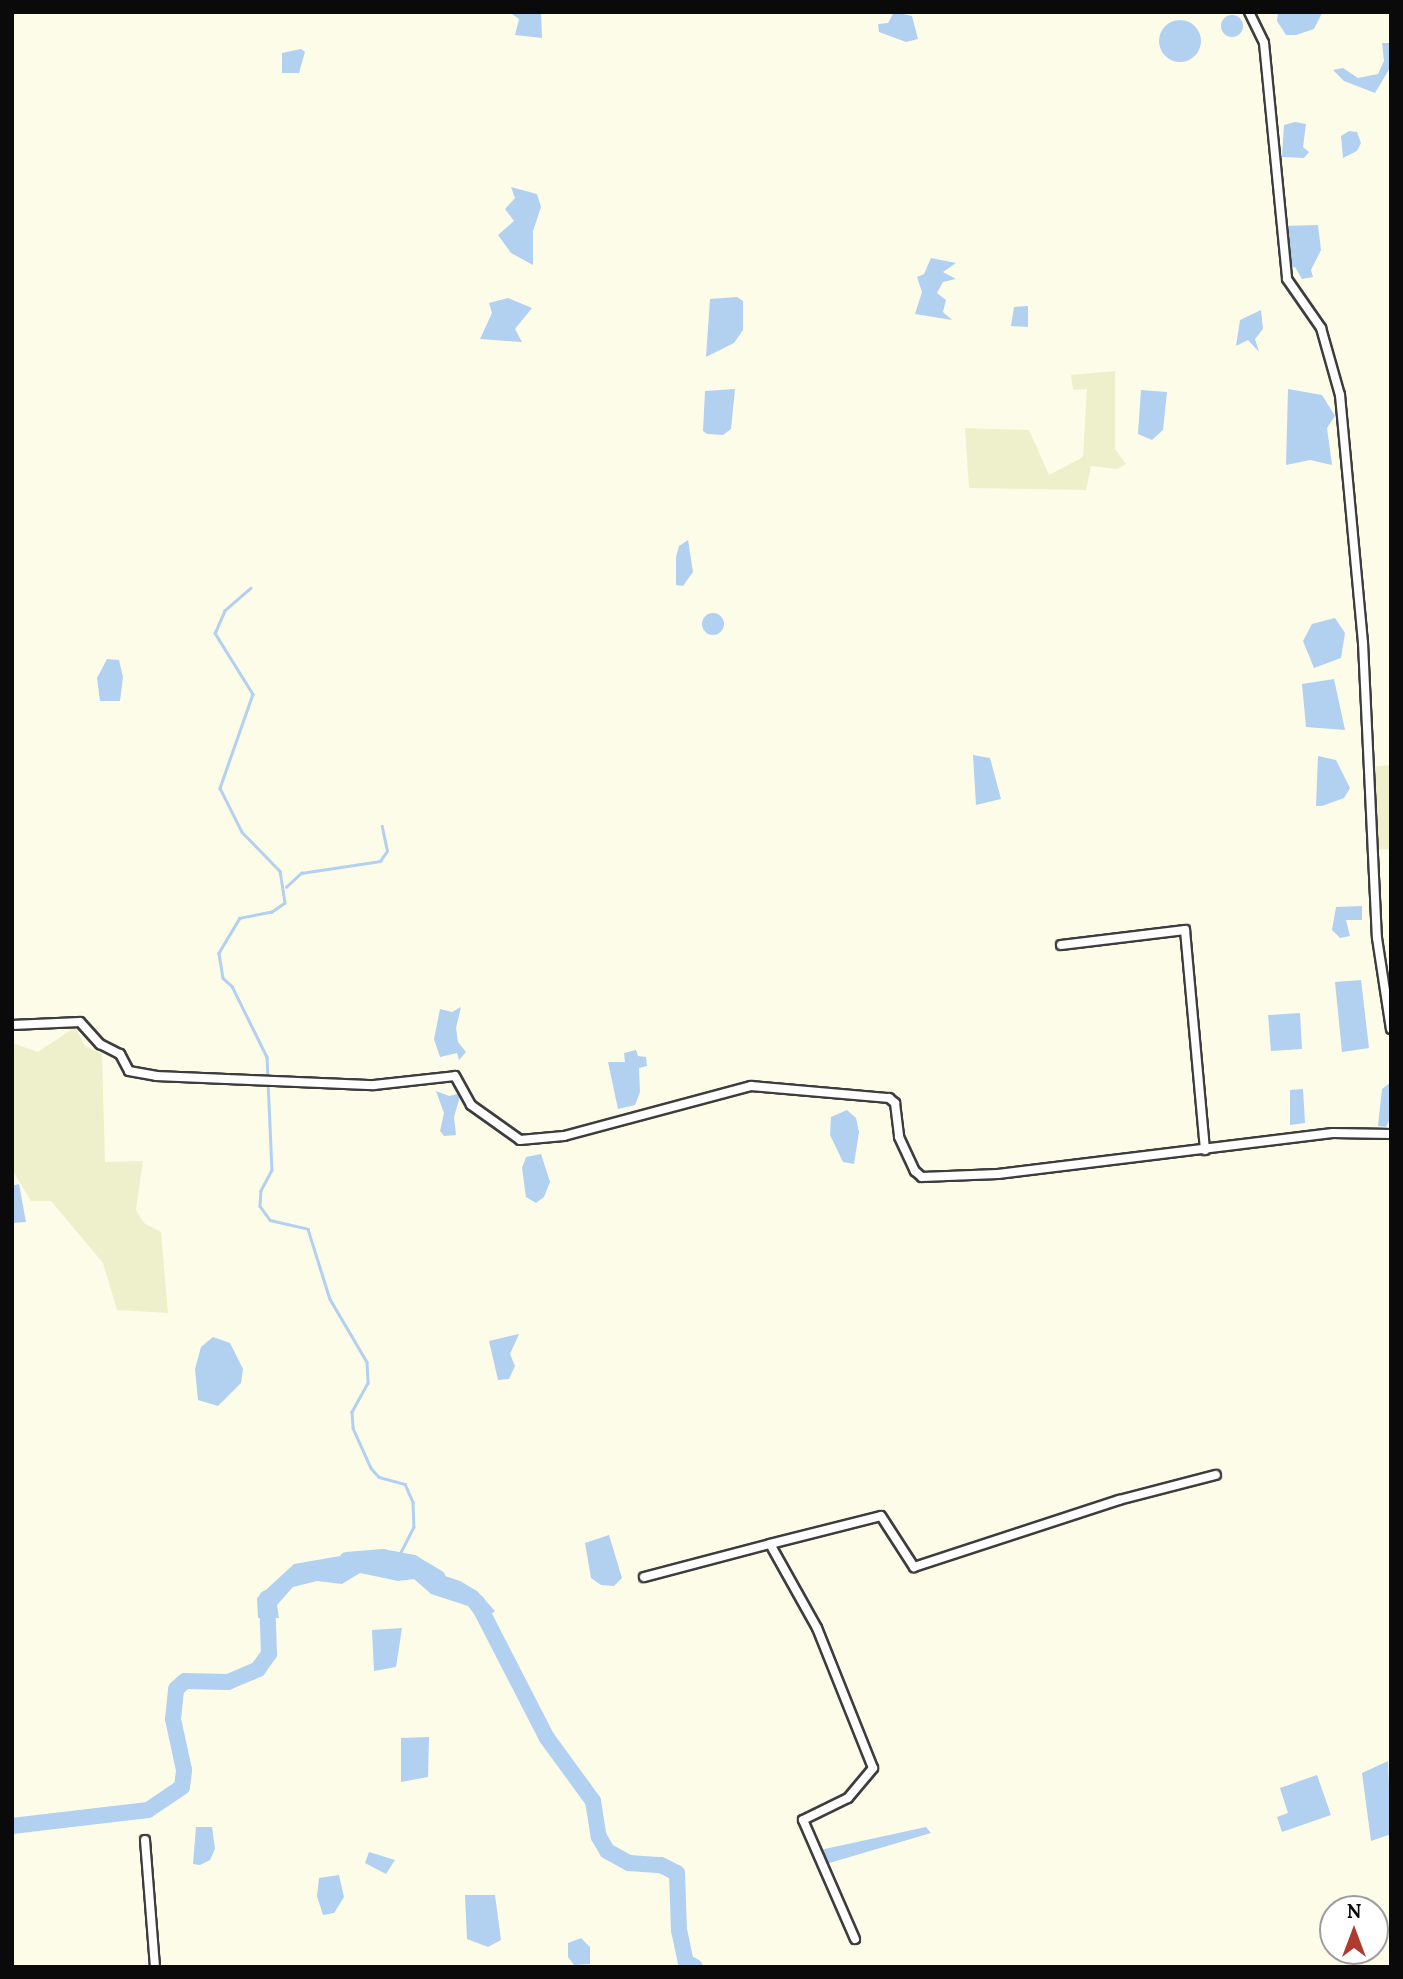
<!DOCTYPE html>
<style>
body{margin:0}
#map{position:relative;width:1403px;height:1979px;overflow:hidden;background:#fdfce9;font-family:Lora,serif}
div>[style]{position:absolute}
.farmland>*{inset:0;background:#eef0cc}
.water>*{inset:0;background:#b2d0f0}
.round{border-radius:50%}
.stream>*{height:2.5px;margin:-1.25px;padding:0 1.25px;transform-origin:1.25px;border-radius:1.25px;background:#b2d0f0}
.river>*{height:16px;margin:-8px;padding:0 8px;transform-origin:8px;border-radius:8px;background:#b2d0f0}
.roads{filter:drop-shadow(2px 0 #3d3d3d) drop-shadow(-2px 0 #3d3d3d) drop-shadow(0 2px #3d3d3d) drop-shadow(0 -2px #3d3d3d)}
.minor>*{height:8px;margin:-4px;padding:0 4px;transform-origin:4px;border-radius:4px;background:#fff}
span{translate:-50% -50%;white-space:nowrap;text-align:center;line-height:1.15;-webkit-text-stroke:7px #fff;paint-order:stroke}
.frame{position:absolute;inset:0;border:14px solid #0a0a0a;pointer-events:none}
.north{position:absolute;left:1319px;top:1895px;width:70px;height:70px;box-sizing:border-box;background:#fff;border:2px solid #9d9d9d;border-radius:50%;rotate:0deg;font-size:19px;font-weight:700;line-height:28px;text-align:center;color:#0a0a0a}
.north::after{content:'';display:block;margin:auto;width:24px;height:32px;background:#ad3b2f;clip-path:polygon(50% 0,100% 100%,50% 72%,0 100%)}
</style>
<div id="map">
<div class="farmland">
<i style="clip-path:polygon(1115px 371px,1115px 449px,1126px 464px,1117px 469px,1091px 466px,1086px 490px,969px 488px,965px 428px,1029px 430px,1049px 475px,1083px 457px,1087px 389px,1073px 390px,1071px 375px)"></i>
<i style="clip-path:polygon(1391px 765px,1391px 849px,1372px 850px,1369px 767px)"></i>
<i style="clip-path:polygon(75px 1027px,85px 1046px,102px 1054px,105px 1162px,143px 1161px,136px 1210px,144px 1223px,161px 1232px,168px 1313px,117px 1310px,103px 1263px,51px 1201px,31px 1201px,13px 1171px,12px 1043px,38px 1052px)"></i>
</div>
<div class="water">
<i style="clip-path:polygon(509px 12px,541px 12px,542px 38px,515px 35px,519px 19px)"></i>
<i style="clip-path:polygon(894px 12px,912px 16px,918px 39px,906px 42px,879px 32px,878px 24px,888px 23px)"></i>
<i style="clip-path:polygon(1278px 12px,1344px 12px,1344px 14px,1322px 13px,1314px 29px,1296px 35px,1286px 35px,1277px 21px)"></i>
<i class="round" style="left:1221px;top:15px;width:22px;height:22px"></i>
<i class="round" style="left:1159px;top:20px;width:42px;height:42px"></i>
<i style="clip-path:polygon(1382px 43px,1391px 43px,1391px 66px,1375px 93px,1344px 81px,1333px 70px,1343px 68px,1358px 78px,1378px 74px,1384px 61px)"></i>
<i style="clip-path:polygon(301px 49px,305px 52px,299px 73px,282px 73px,282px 53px)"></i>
<i style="clip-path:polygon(1295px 122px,1306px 124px,1303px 147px,1309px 152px,1304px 158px,1282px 157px,1284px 125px)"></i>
<i style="clip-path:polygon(1349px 131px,1357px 132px,1361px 143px,1357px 151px,1343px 158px,1341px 136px)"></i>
<i style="clip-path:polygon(511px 187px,537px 194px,541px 207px,533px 231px,533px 265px,511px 253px,498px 235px,514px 221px,505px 209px,515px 198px)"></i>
<i style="clip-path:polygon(1318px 225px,1321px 250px,1311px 270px,1313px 277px,1302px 279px,1295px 267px,1286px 268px,1282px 226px)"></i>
<i style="clip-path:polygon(931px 258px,956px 263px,943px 272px,956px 279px,943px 282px,937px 293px,946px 300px,943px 312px,952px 320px,915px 314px,922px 292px,917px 277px,924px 274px)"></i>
<i style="clip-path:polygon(737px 297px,743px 301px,743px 330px,734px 343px,706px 357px,710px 299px)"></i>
<i style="clip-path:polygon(508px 298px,532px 308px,515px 329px,522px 342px,480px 339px,492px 313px,489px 303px)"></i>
<i style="clip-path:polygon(1028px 306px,1028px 327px,1011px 326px,1014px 307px)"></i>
<i style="clip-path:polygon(1261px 310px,1263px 329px,1255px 339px,1259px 352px,1248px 340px,1236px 346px,1240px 320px)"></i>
<i style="clip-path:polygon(735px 389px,731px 429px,723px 435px,707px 434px,703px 431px,705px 391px)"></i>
<i style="clip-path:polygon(1288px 389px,1322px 395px,1335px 416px,1327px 428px,1332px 465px,1310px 460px,1286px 465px)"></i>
<i style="clip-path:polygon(1141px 390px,1167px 392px,1163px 430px,1152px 440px,1138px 434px)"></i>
<i style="clip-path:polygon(688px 540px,693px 572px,683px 586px,676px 585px,676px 557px,679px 546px)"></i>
<i class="round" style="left:702px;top:613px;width:22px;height:22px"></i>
<i style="clip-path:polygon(1335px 618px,1345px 633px,1341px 658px,1314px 668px,1303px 641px,1312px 624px)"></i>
<i style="clip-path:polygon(107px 659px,119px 660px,123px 677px,120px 701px,100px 701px,97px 678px)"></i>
<i style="clip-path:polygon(1334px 679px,1345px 730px,1306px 727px,1302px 684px)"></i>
<i style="clip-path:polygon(973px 755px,990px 758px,1001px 799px,976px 805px)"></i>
<i style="clip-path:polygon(1318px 756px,1336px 760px,1350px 788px,1344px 798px,1322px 806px,1316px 806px)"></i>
<i style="clip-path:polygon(1362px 906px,1362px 920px,1346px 920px,1350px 936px,1340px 938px,1332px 930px,1336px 907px)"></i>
<i style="clip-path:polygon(1361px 980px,1369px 1048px,1342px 1052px,1335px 982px)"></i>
<i style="clip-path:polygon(461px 1007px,456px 1028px,458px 1042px,466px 1052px,459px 1060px,457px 1053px,440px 1057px,434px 1039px,440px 1009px,452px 1012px)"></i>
<i style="clip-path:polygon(1300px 1013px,1302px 1049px,1271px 1051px,1268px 1015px)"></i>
<i style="clip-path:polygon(636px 1050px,638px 1056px,646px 1057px,647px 1066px,639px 1068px,640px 1092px,635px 1105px,618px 1109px,608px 1062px,625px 1062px,624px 1053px)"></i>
<i style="clip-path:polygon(1391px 1082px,1390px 1119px,1386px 1127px,1378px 1126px,1382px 1089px)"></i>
<i style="clip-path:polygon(1303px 1089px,1305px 1123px,1290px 1125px,1290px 1090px)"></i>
<i style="clip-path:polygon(436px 1091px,449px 1096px,461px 1093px,454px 1117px,456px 1135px,444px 1136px,440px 1131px,444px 1113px)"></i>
<i style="clip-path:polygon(847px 1110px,856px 1118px,859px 1132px,854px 1164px,843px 1162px,830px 1135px,831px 1117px)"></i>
<i style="clip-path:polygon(541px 1154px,550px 1182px,544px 1197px,536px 1203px,526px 1197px,522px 1168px,526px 1157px)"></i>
<i style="clip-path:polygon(19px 1184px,26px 1222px,12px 1223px,12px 1186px)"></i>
<i style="clip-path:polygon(519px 1334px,510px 1354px,515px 1366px,509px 1379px,498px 1380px,489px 1341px)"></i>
<i style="clip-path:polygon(213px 1337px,230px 1343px,243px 1369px,241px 1383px,218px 1406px,198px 1400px,195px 1369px,201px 1347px)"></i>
<i style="clip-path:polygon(609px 1535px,622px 1578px,614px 1586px,601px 1585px,591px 1578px,585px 1543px)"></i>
<i style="clip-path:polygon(346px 1555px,409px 1564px,460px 1581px,477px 1591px,495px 1611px,481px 1623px,468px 1606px,431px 1594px,414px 1579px,398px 1581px,360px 1573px,342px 1584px,317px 1581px,293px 1587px,277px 1605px,279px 1618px,258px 1618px,257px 1598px,294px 1564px)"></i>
<i style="clip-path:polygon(402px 1628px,396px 1667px,374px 1671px,372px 1630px)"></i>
<i style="clip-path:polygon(429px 1737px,428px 1777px,401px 1782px,401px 1738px)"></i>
<i style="clip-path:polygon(1388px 1761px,1391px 1834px,1371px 1841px,1362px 1773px)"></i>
<i style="clip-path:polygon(1317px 1775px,1331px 1815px,1282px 1832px,1277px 1817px,1288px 1813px,1280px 1788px)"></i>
<i style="clip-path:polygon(196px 1827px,212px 1827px,215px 1849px,210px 1860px,200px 1865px,193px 1864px)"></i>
<i style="clip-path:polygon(926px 1827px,931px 1833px,826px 1864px,820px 1850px)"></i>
<i style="clip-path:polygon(369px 1852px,395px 1860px,386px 1874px,365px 1863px)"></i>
<i style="clip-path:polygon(339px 1875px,344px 1897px,334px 1913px,323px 1915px,317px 1896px,319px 1878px)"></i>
<i style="clip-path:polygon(465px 1895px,495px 1895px,501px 1940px,488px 1947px,467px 1939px)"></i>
<i style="clip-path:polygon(581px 1938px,590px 1947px,590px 1964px,574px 1965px,568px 1957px,568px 1943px)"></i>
</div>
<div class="stream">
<i style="left:251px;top:588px;width:35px;rotate:139deg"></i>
<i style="left:225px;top:611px;width:24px;rotate:114deg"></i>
<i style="left:215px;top:633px;width:72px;rotate:58.1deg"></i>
<i style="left:253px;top:694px;width:100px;rotate:109.3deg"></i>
<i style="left:220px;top:788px;width:49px;rotate:63.4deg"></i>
<i style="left:242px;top:832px;width:54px;rotate:45.7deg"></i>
<i style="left:280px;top:871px;width:32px;rotate:81deg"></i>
<i style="left:285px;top:903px;width:16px;rotate:145deg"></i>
<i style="left:272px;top:912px;width:33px;rotate:169deg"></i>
<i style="left:240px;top:918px;width:41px;rotate:121deg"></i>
<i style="left:219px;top:953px;width:25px;rotate:81deg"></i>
<i style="left:223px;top:978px;width:12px;rotate:42deg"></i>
<i style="left:232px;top:986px;width:79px;rotate:63.8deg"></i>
<i style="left:267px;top:1057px;width:113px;rotate:87.5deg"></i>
<i style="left:272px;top:1170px;width:24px;rotate:118deg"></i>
<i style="left:261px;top:1191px;width:15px;rotate:94deg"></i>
<i style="left:260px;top:1206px;width:17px;rotate:54deg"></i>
<i style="left:270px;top:1220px;width:39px;rotate:13deg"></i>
<i style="left:308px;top:1229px;width:73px;rotate:72.6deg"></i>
<i style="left:330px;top:1299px;width:73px;rotate:59.6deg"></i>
<i style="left:367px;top:1362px;width:21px;rotate:87deg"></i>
<i style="left:368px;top:1383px;width:33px;rotate:119deg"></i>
<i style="left:352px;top:1412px;width:16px;rotate:86deg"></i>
<i style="left:353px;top:1428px;width:44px;rotate:65.8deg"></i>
<i style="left:371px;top:1468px;width:12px;rotate:48deg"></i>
<i style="left:379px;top:1477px;width:27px;rotate:15deg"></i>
<i style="left:405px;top:1484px;width:20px;rotate:66deg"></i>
<i style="left:413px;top:1502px;width:25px;rotate:88deg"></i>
<i style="left:414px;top:1527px;width:37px;rotate:117deg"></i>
<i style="left:286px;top:887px;width:21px;rotate:-43deg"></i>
<i style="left:301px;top:873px;width:80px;rotate:-8.6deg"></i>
<i style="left:380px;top:861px;width:12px;rotate:-55deg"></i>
<i style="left:387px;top:851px;width:25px;rotate:-102deg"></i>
</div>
<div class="river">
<i style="left:347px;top:1560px;width:36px;rotate:-5deg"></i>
<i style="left:383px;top:1557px;width:31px;rotate:11deg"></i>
<i style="left:413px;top:1563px;width:29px;rotate:31deg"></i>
<i style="left:477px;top:1602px;width:153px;rotate:62.8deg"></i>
<i style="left:547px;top:1738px;width:78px;rotate:53.9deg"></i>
<i style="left:593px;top:1801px;width:36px;rotate:81deg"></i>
<i style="left:599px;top:1837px;width:16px;rotate:60deg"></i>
<i style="left:607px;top:1851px;width:25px;rotate:29deg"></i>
<i style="left:629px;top:1863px;width:32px;rotate:4deg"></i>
<i style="left:661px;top:1865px;width:18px;rotate:27deg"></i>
<i style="left:677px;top:1873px;width:57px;rotate:88deg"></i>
<i style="left:679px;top:1930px;width:33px;rotate:78deg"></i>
<i style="left:686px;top:1962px;width:10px;rotate:29deg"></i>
<i style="left:12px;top:1826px;width:137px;rotate:-6.7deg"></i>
<i style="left:148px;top:1810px;width:41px;rotate:-34.1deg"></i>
<i style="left:182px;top:1787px;width:17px;rotate:-83deg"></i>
<i style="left:184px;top:1770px;width:52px;rotate:-102.2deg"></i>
<i style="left:173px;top:1719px;width:30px;rotate:-84deg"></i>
<i style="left:176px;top:1689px;width:12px;rotate:-42deg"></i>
<i style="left:185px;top:1681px;width:43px;rotate:1.3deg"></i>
<i style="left:228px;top:1682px;width:33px;rotate:-23deg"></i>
<i style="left:258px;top:1669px;width:19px;rotate:-54deg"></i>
<i style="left:269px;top:1654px;width:56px;rotate:-92deg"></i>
</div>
<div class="roads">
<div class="minor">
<i style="left:1249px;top:12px;width:34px;rotate:64deg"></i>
<i style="left:1264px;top:43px;width:237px;rotate:84.4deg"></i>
<i style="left:1287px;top:279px;width:60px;rotate:55.2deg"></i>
<i style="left:1321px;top:328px;width:70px;rotate:74.2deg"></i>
<i style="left:1340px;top:395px;width:249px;rotate:84.7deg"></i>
<i style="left:1363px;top:643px;width:295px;rotate:87.3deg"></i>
<i style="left:1377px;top:938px;width:92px;rotate:81.3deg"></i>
<i style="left:1061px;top:945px;width:125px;rotate:-6.9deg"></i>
<i style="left:1185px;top:930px;width:221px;rotate:84.8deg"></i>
<i style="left:12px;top:1025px;width:68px;rotate:-2.5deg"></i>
<i style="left:80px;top:1022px;width:30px;rotate:48deg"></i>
<i style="left:100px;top:1044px;width:22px;rotate:27deg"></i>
<i style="left:120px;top:1054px;width:19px;rotate:62deg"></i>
<i style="left:129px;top:1071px;width:27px;rotate:10deg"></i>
<i style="left:156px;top:1076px;width:218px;rotate:2.4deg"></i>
<i style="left:374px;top:1085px;width:81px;rotate:-6.3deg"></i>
<i style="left:455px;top:1076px;width:33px;rotate:61deg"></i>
<i style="left:471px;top:1105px;width:60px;rotate:35.5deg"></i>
<i style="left:520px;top:1140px;width:44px;rotate:-5.2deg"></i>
<i style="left:564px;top:1136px;width:194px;rotate:-15deg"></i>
<i style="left:751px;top:1086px;width:139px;rotate:5deg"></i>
<i style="left:889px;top:1098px;width:8px;rotate:40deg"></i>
<i style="left:895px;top:1103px;width:34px;rotate:83deg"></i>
<i style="left:899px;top:1137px;width:38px;rotate:65deg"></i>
<i style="left:915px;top:1171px;width:9px;rotate:41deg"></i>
<i style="left:922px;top:1177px;width:76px;rotate:-2.3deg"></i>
<i style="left:998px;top:1174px;width:337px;rotate:-7deg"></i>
<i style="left:1333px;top:1133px;width:58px;rotate:1deg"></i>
<i style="left:644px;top:1577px;width:130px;rotate:-14.7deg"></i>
<i style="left:145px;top:1840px;width:127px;rotate:85.5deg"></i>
<i style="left:855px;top:1939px;width:130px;rotate:-113.6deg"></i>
<i style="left:803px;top:1820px;width:50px;rotate:-26.1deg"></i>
<i style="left:848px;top:1798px;width:39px;rotate:-50deg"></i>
<i style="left:873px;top:1768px;width:151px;rotate:-111.8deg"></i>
<i style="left:817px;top:1628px;width:96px;rotate:-119.2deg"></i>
<i style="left:770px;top:1544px;width:114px;rotate:-14.2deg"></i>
<i style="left:881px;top:1516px;width:61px;rotate:57.1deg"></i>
<i style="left:914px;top:1567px;width:216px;rotate:-18.1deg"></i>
<i style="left:1119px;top:1500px;width:100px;rotate:-14.5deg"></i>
</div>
</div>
<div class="frame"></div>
<div class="north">N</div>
</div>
